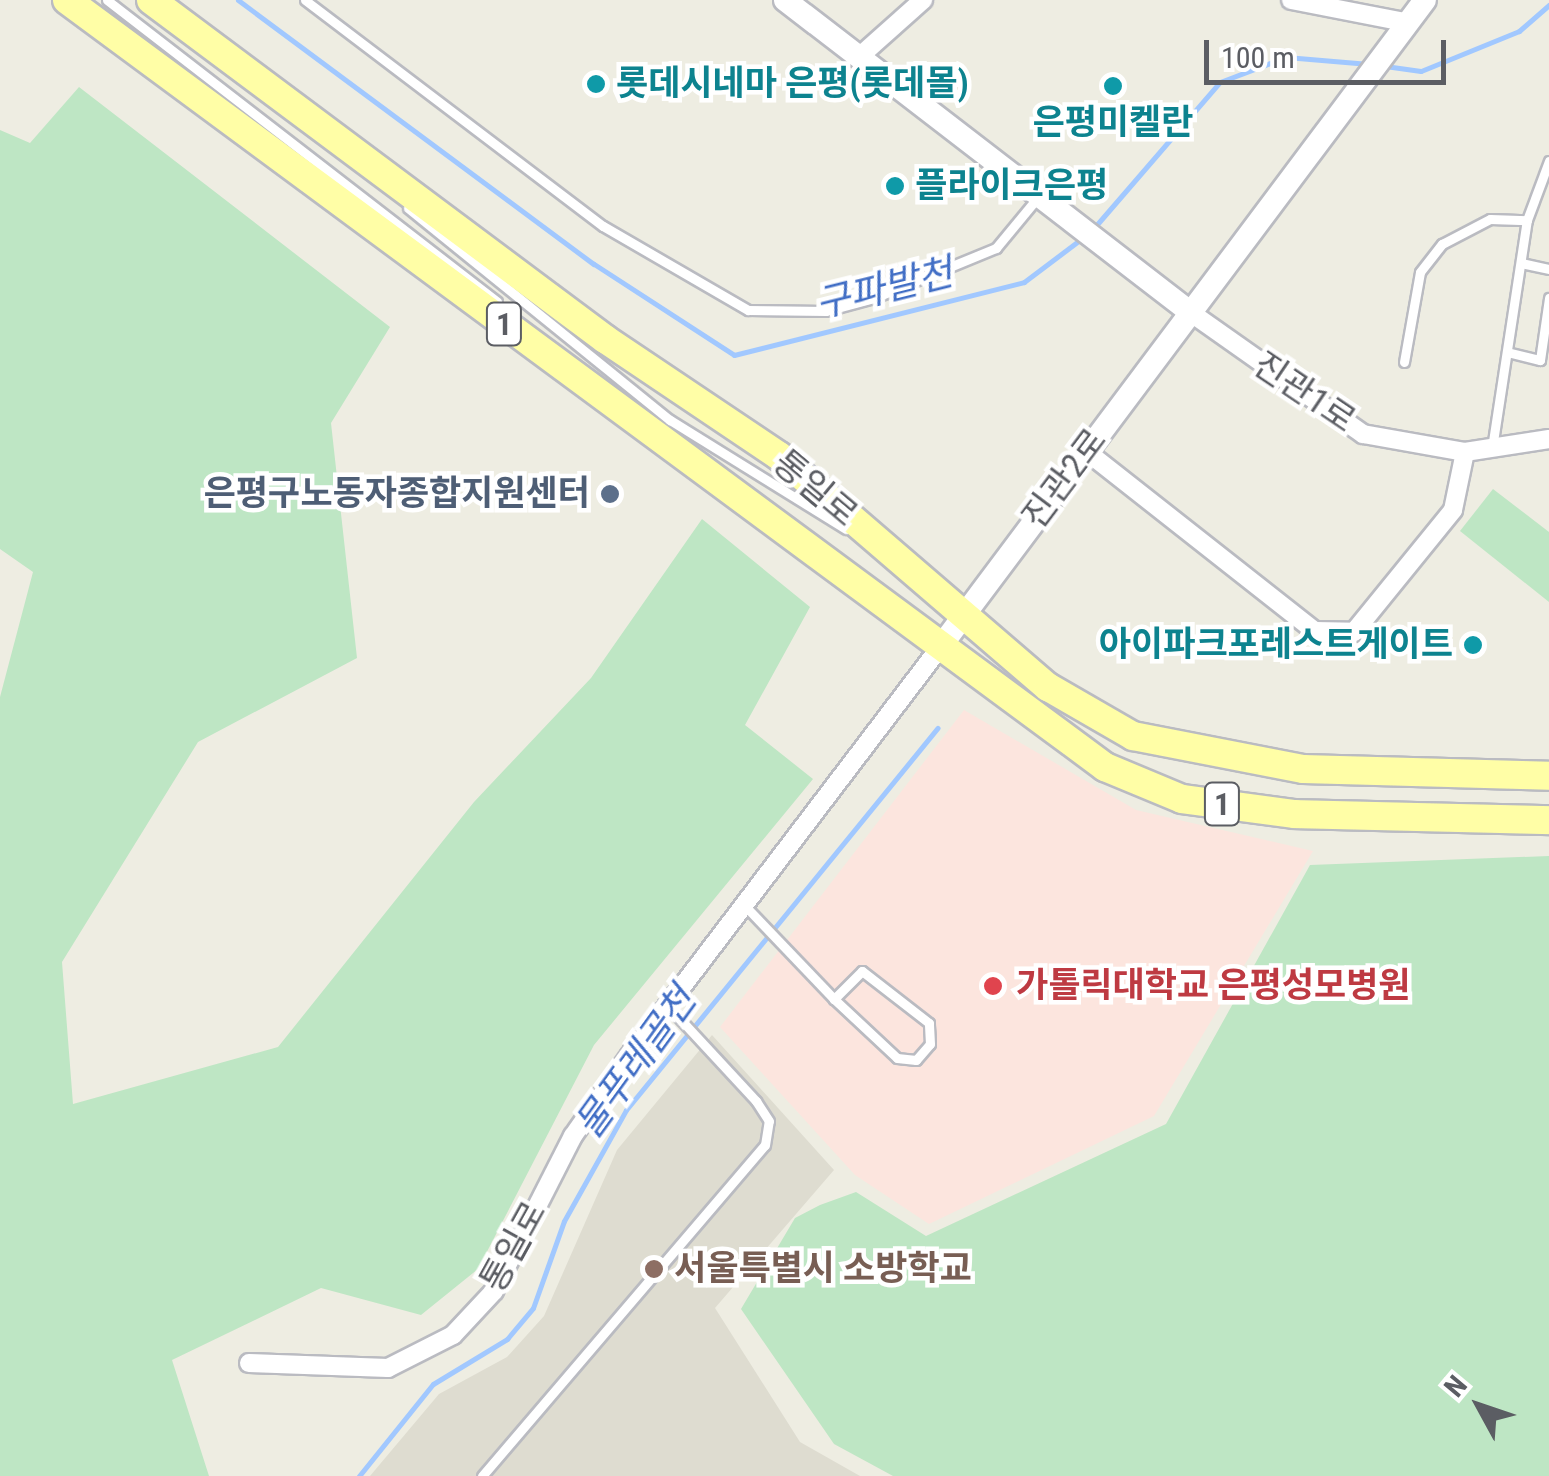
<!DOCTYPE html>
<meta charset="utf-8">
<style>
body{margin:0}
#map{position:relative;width:1549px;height:1476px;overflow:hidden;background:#eeede2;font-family:"Roboto Condensed","Noto Sans KR",sans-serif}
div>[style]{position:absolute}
.education>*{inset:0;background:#dedcd0}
.medical>*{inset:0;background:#fce5de}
.green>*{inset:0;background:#bee6c4}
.stream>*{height:5px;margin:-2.5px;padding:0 2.5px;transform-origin:2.5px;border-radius:2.5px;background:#a1c8ff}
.roads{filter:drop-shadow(2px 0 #babbc1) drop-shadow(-2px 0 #babbc1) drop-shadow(0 2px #babbc1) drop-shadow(0 -2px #babbc1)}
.service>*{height:9px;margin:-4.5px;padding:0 4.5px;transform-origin:4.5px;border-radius:4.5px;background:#fff}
.minor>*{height:18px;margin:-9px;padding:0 9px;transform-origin:9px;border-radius:9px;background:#fff}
.tertiary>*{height:22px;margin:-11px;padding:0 11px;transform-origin:11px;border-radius:11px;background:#fff}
.primary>*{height:28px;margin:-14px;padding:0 14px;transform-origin:14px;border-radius:14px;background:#fffea6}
.dots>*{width:28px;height:28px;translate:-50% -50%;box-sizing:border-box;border:5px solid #fff;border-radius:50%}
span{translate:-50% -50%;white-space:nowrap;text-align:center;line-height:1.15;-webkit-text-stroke:9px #fff;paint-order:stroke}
.shield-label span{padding:2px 8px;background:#fff;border:2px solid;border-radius:8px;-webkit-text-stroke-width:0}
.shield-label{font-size:32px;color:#5b5d63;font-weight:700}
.culture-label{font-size:35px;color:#0d838f;font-weight:700}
.left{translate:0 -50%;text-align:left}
.right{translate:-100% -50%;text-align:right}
.street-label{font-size:35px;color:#5b5d63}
.service-label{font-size:35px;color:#4e5e75;font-weight:700}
.health-label{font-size:35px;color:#be3a42;font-weight:700}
.education-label{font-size:35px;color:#785e54;font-weight:700}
.water-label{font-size:38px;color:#416ec5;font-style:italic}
.north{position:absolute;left:1429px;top:1356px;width:100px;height:100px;-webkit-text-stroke:8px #fff;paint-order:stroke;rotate:310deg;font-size:28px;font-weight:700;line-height:40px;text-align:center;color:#5b5d63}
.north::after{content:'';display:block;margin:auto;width:35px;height:45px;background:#5b5d63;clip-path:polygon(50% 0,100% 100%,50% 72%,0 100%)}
.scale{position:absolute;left:1204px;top:40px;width:242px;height:45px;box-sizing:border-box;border:5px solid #5b5d63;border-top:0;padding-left:12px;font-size:30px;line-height:35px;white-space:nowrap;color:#5b5d63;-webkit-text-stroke:8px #fff;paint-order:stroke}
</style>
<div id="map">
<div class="education">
<i style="clip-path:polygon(712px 1035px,834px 1170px,715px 1308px,800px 1442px,860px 1476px,370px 1476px,439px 1394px,507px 1357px,544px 1316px,617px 1150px)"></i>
</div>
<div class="medical">
<i style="clip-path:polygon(964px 710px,1136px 810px,1313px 851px,1154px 1116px,929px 1224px,855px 1175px,720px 1027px)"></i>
</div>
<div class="green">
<i style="clip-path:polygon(79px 87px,390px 327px,331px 423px,357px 658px,198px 742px,62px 962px,73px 1104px,278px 1047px,474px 802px,591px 678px,702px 519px,810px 607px,745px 725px,813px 779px,594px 1045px,478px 1269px,421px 1315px,321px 1288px,172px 1360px,209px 1476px,0 1476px,0 697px,33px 572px,0 549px,0 130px,30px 143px)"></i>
<i style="clip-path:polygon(1493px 489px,1549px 532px,1549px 602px,1460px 531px)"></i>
<i style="clip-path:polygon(1549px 856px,1549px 1476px,893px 1476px,834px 1444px,741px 1309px,795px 1218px,820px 1205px,856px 1192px,926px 1236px,1166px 1124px,1310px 865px)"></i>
</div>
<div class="stream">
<i style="left:238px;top:0;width:443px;rotate:36.6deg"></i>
<i style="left:594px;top:264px;width:167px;rotate:33deg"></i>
<i style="left:734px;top:355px;width:299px;rotate:-14.1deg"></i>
<i style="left:1024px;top:282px;width:76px;rotate:-37deg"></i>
<i style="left:1385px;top:66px;width:36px;rotate:8deg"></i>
<i style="left:1421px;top:71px;width:106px;rotate:-22.2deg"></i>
<i style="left:1519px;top:31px;width:40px;rotate:-41deg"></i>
<i style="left:1093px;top:229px;width:194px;rotate:-49.2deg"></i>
<i style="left:1220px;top:82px;width:71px;rotate:-20.7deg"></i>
<i style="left:1286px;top:57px;width:83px;rotate:4.8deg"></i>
<i style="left:359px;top:1476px;width:118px;rotate:-51.2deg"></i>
<i style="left:433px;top:1384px;width:87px;rotate:-31.3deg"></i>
<i style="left:507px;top:1339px;width:40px;rotate:-50deg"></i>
<i style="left:533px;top:1308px;width:92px;rotate:-70.4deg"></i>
<i style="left:564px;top:1221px;width:127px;rotate:-60.8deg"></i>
<i style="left:626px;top:1110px;width:493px;rotate:-50.8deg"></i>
</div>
<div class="roads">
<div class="service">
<i style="left:107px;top:0;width:493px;rotate:37.7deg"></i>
<i style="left:305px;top:0;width:374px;rotate:37.2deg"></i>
<i style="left:603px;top:226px;width:168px;rotate:30.1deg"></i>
<i style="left:748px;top:310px;width:78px;rotate:0.7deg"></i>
<i style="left:826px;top:311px;width:50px;rotate:-15.2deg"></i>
<i style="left:874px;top:298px;width:132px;rotate:-22.3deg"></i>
<i style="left:996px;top:248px;width:66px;rotate:-50.5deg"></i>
<i style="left:408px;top:208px;width:337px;rotate:39deg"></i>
<i style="left:670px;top:420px;width:207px;rotate:31.8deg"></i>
<i style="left:1521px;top:263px;width:29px;rotate:12deg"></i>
<i style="left:1507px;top:352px;width:34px;rotate:14deg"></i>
<i style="left:1540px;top:360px;width:63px;rotate:-81.7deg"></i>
<i style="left:1404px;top:362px;width:91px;rotate:-79.9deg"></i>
<i style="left:1420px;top:272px;width:36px;rotate:-52deg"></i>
<i style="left:1442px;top:244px;width:54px;rotate:-27.5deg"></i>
<i style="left:1490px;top:219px;width:37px;rotate:2deg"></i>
<i style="left:1492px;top:448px;width:231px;rotate:-81.3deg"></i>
<i style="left:1527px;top:220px;width:63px;rotate:-69.6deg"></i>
<i style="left:748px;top:909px;width:124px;rotate:46.3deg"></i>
<i style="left:834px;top:999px;width:86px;rotate:43.1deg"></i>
<i style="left:897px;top:1058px;width:19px;rotate:6deg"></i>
<i style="left:916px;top:1060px;width:21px;rotate:-49deg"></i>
<i style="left:930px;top:1044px;width:21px;rotate:-93deg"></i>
<i style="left:929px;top:1023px;width:85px;rotate:-142.2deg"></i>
<i style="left:862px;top:971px;width:40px;rotate:135deg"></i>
<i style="left:482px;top:1476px;width:435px;rotate:-49.5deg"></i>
<i style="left:765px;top:1145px;width:24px;rotate:-81deg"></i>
<i style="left:769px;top:1121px;width:24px;rotate:-123deg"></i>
<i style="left:756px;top:1101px;width:129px;rotate:-132.8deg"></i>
</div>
<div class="minor">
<i style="left:1291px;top:0;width:115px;rotate:11deg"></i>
<i style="left:859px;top:57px;width:86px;rotate:-41.7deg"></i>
<i style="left:1190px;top:312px;width:212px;rotate:35.2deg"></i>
<i style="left:1363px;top:434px;width:104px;rotate:10deg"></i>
<i style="left:1465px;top:452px;width:85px;rotate:-8.8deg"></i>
<i style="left:1086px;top:451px;width:291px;rotate:38.2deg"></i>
<i style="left:1315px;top:631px;width:39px;rotate:1deg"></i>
<i style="left:1354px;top:632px;width:157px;rotate:-50.9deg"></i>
<i style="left:1453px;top:510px;width:59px;rotate:-78.3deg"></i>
<i style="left:249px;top:1363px;width:139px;rotate:2.1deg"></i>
<i style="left:388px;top:1368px;width:73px;rotate:-26.9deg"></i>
<i style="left:453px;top:1335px;width:60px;rotate:-47deg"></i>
<i style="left:494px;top:1291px;width:174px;rotate:-63deg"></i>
<i style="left:573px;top:1136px;width:99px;rotate:-54.9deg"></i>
<i style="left:630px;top:1055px;width:514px;rotate:-52.75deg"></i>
</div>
<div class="tertiary">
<i style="left:785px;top:0;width:511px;rotate:37.61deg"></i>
<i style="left:941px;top:646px;width:807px;rotate:-53.16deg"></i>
</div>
<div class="primary">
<i style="left:67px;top:0;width:1291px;rotate:36.46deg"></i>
<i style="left:1105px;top:767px;width:83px;rotate:22.6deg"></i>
<i style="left:1182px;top:799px;width:114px;rotate:7.6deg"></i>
<i style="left:1295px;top:814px;width:254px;rotate:1.4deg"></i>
<i style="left:151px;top:0;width:567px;rotate:36.75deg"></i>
<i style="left:605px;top:339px;width:210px;rotate:33.9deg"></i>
<i style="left:779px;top:456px;width:355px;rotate:40.7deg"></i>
<i style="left:1048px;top:687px;width:98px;rotate:30deg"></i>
<i style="left:1133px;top:736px;width:173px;rotate:11deg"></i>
<i style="left:1303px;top:769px;width:246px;rotate:1.6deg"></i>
</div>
</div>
<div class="dots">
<i style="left:596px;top:84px;background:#0f9aa8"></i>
<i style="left:1113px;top:86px;background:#0f9aa8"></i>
<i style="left:895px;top:186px;background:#0f9aa8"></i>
<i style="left:610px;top:494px;background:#5c6f8a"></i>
<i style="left:1473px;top:645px;background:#0f9aa8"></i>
<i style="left:993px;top:986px;background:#e0444e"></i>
<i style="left:654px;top:1269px;background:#8d6e63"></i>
</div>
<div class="shield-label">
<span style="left:504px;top:324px">1</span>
<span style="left:1222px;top:804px">1</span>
</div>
<div class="culture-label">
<span class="left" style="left:616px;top:84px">롯데시네마 은평(롯데몰)</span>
<span style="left:1113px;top:123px">은평미켈란</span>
<span class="left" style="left:915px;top:186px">플라이크은평</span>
<span class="right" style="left:1453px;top:645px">아이파크포레스트게이트</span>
</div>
<div class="street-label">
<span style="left:1304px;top:393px;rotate:34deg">진관1로</span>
<span style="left:1065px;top:479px;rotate:-53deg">진관2로</span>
<span style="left:815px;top:489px;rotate:40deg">통일로</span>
<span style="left:514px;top:1247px;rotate:-61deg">통일로</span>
</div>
<div class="service-label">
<span class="right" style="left:590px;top:494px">은평구노동자종합지원센터</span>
</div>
<div class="health-label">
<span class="left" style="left:1016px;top:986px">가톨릭대학교 은평성모병원</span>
</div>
<div class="education-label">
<span class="left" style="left:674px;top:1269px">서울특별시 소방학교</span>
</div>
<div class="water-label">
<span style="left:884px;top:289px;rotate:-14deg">구파발천</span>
<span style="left:636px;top:1063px;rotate:-54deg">물푸레골천</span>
</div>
<div class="north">N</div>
<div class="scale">100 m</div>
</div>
